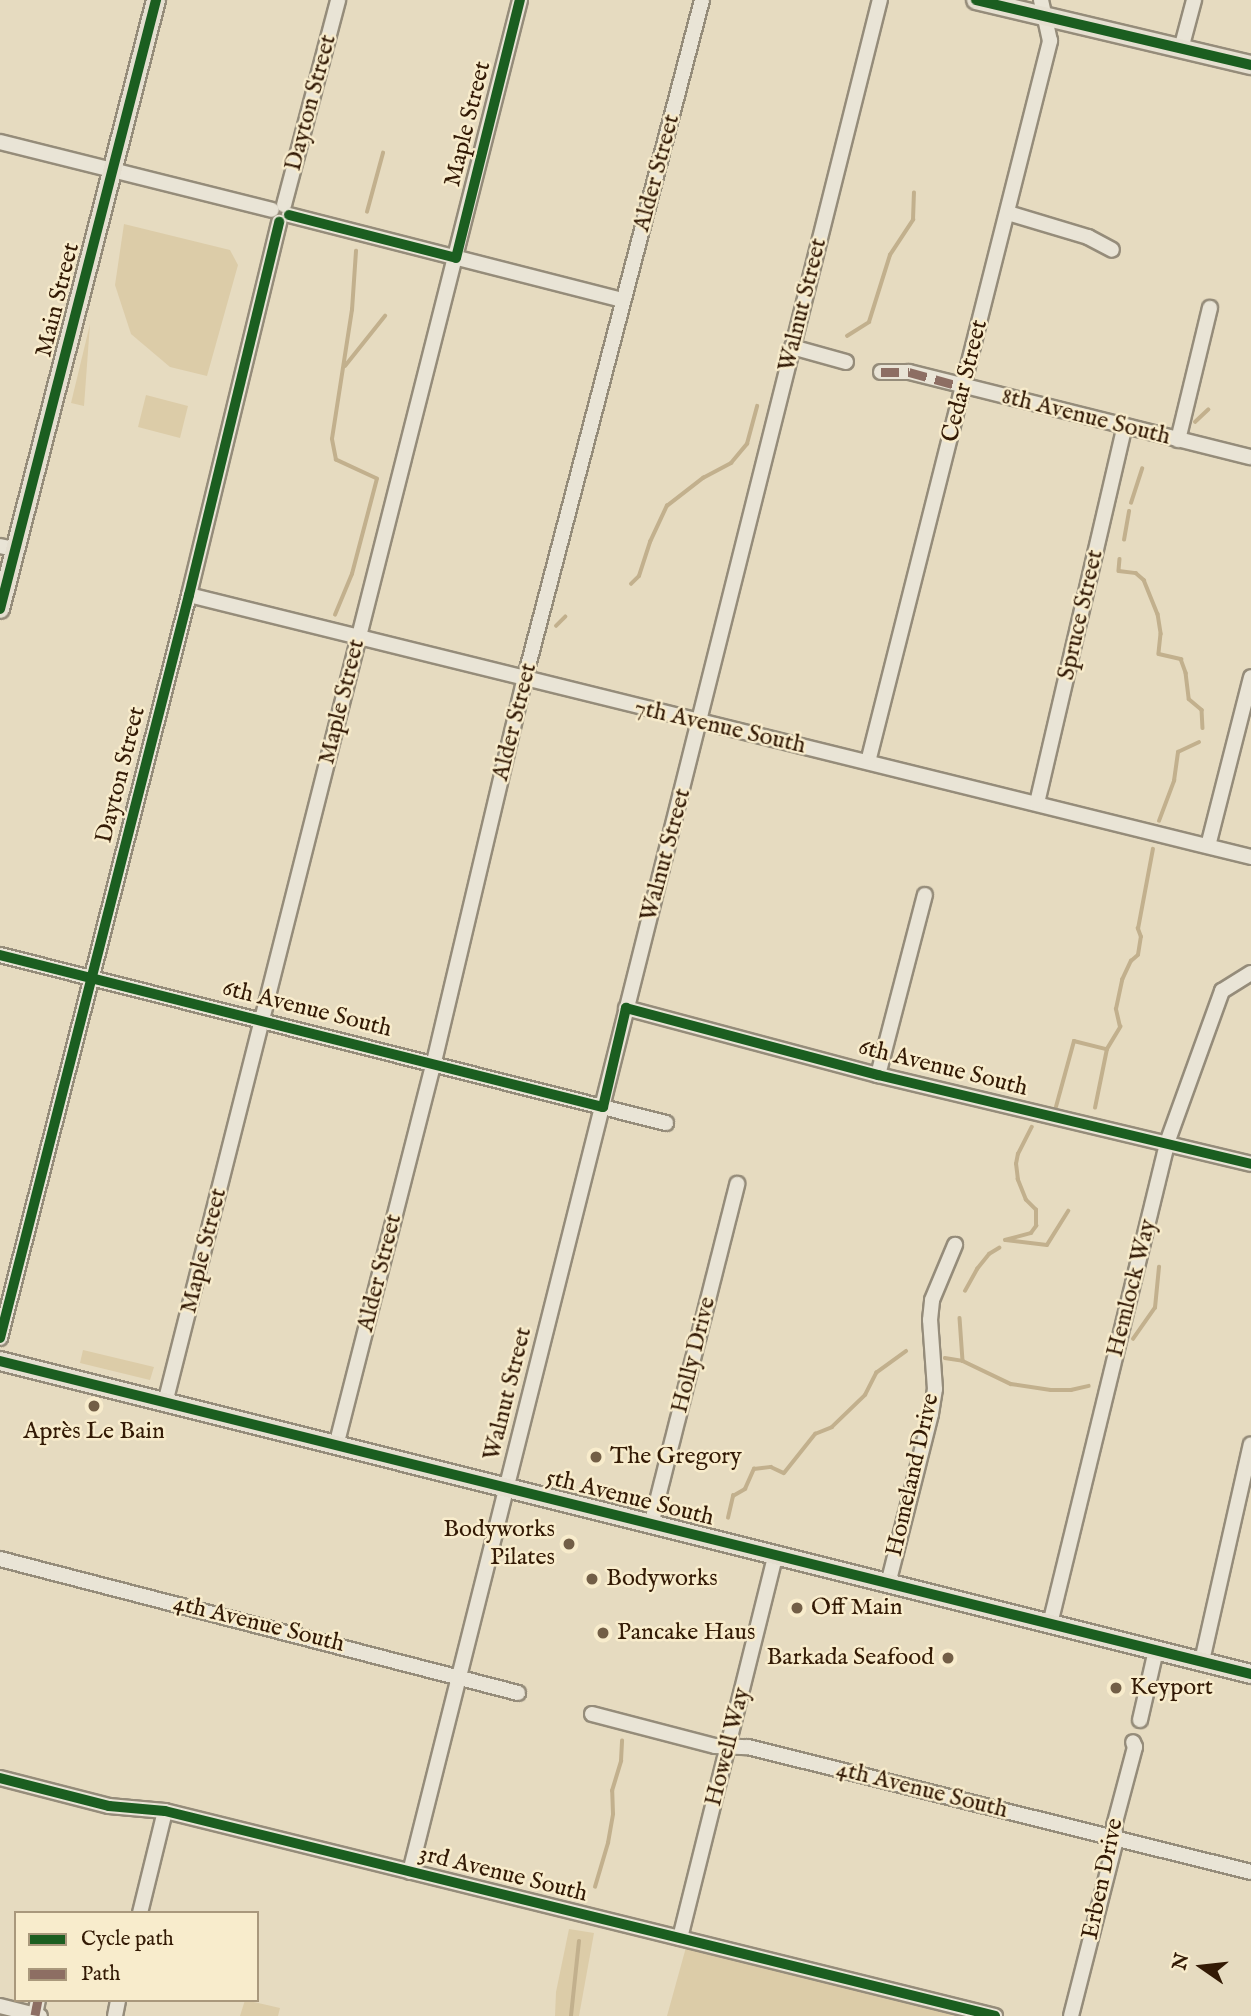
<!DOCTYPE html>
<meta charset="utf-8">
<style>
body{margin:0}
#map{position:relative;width:1251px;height:2016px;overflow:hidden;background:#e6dbc0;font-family:"IM FELL English",serif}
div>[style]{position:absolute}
.green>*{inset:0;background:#dccca8}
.stream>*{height:3.5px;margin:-1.75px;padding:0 1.75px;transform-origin:1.75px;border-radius:1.75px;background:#c2b08d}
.roads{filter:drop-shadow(2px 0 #958c7a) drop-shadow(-2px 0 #958c7a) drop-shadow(0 2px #958c7a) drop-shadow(0 -2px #958c7a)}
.minor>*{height:14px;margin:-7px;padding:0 7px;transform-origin:7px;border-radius:7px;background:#e9e4d6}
.major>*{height:18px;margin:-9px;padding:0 9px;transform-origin:9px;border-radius:9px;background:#e5dfd0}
.quiet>*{height:9px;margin-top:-4.5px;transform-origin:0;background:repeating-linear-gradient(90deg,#8d6e63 0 18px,transparent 0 27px)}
.cycleway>*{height:10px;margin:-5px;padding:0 5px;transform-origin:5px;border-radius:5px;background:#1b5e20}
.dots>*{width:19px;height:19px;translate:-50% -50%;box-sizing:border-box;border:4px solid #f8eccc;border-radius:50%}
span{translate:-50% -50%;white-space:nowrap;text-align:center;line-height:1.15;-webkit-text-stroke:5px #f8eccc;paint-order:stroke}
.street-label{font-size:24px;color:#331a05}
.poi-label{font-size:24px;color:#331a05}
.left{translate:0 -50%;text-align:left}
.right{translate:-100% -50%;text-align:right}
.legend{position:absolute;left:14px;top:1911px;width:245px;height:91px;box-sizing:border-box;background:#f8eccc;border:2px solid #a9987c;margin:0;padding:9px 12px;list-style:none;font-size:21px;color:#331a05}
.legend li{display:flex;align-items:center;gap:14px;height:35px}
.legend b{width:35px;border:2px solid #a9987c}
.north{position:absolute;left:1167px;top:1932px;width:70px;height:70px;-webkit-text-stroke:5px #f8eccc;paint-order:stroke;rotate:284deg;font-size:19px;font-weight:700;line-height:28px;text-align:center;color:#331a05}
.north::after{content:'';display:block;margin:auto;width:24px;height:32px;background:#331a05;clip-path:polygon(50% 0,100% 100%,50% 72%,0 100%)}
</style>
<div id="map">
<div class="green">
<i style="clip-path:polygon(124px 224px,230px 250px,238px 265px,207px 376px,170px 367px,131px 334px,115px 285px)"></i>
<i style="clip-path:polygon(90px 324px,84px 406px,71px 403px)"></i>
<i style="clip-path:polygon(146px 395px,188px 406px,180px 438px,138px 427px)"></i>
<i style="clip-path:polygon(83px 1350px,154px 1367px,150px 1380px,80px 1363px)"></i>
<i style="clip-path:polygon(569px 1929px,594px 1933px,579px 2016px,555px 2016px,556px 1992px)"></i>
<i style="clip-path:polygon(688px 1940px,992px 2016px,667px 2016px)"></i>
<i style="clip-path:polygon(245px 2000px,280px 2008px,278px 2016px,240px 2016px)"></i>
</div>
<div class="stream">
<i style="left:367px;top:212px;width:61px;rotate:-74.8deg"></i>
<i style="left:847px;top:336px;width:26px;rotate:-32deg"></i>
<i style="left:869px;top:322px;width:70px;rotate:-72.6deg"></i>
<i style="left:890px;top:255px;width:42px;rotate:-56.7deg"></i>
<i style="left:913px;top:220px;width:27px;rotate:-88deg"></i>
<i style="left:345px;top:366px;width:64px;rotate:-51.3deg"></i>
<i style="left:1195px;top:422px;width:18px;rotate:-43deg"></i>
<i style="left:1131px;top:503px;width:36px;rotate:-72deg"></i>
<i style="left:1124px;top:540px;width:29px;rotate:-80deg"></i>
<i style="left:1120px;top:559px;width:12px;rotate:95deg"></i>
<i style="left:1119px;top:571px;width:17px;rotate:7deg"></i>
<i style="left:1136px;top:573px;width:11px;rotate:41deg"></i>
<i style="left:1144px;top:580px;width:37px;rotate:68deg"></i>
<i style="left:1158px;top:614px;width:20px;rotate:81deg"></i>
<i style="left:1161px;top:634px;width:20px;rotate:96deg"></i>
<i style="left:1159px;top:654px;width:23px;rotate:13deg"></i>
<i style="left:1181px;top:659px;width:15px;rotate:70deg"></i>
<i style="left:1186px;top:673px;width:26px;rotate:83deg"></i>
<i style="left:1189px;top:699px;width:17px;rotate:40deg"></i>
<i style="left:1202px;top:710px;width:18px;rotate:87deg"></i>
<i style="left:631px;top:584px;width:11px;rotate:-45deg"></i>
<i style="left:639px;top:576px;width:36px;rotate:-72deg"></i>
<i style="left:650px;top:542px;width:40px;rotate:-65deg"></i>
<i style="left:667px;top:506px;width:46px;rotate:-37.9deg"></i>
<i style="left:703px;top:478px;width:32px;rotate:-28deg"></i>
<i style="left:731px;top:463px;width:25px;rotate:-50deg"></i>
<i style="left:747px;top:444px;width:39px;rotate:-75deg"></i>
<i style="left:335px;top:615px;width:44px;rotate:-67.5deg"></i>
<i style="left:352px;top:574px;width:98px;rotate:-75.3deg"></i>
<i style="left:377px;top:479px;width:45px;rotate:-155.1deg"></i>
<i style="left:336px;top:460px;width:21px;rotate:-101deg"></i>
<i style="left:332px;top:439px;width:131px;rotate:-81.2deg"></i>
<i style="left:352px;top:310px;width:59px;rotate:-86.1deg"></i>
<i style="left:556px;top:626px;width:13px;rotate:-45deg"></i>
<i style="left:1159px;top:821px;width:43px;rotate:-69.4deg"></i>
<i style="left:1174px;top:781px;width:29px;rotate:-82deg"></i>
<i style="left:1178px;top:752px;width:23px;rotate:-25deg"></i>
<i style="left:1056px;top:1107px;width:68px;rotate:-74.7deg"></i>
<i style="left:1074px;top:1041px;width:34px;rotate:14deg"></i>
<i style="left:1095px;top:1108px;width:60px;rotate:-78.5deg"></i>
<i style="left:1107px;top:1049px;width:26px;rotate:-59deg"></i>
<i style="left:1120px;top:1027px;width:18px;rotate:-103deg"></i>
<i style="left:1116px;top:1009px;width:30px;rotate:-78deg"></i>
<i style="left:1122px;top:980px;width:21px;rotate:-65deg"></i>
<i style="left:1131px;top:961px;width:9px;rotate:-41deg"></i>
<i style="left:1138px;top:955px;width:18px;rotate:-81deg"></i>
<i style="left:1141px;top:937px;width:9px;rotate:-111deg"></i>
<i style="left:1138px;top:929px;width:81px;rotate:-79.4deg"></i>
<i style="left:1005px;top:1240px;width:27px;rotate:-15deg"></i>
<i style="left:1031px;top:1233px;width:9px;rotate:-54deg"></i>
<i style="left:1036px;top:1226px;width:16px;rotate:-90deg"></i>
<i style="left:1036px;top:1210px;width:14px;rotate:-135deg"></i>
<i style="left:1026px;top:1200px;width:22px;rotate:-112deg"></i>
<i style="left:1018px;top:1180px;width:16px;rotate:-97deg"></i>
<i style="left:1016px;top:1164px;width:10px;rotate:-79deg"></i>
<i style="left:1018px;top:1154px;width:30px;rotate:-63deg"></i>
<i style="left:1006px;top:1240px;width:41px;rotate:7deg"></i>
<i style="left:1047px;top:1245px;width:40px;rotate:-58deg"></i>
<i style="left:965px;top:1291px;width:25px;rotate:-61deg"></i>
<i style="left:977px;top:1269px;width:19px;rotate:-51deg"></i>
<i style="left:989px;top:1254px;width:12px;rotate:-31deg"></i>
<i style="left:960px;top:1318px;width:43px;rotate:86deg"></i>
<i style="left:1133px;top:1339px;width:38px;rotate:-55deg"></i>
<i style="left:1155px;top:1308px;width:41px;rotate:-84.4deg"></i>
<i style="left:945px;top:1358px;width:18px;rotate:9deg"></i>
<i style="left:963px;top:1361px;width:53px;rotate:25.6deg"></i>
<i style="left:1011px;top:1384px;width:40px;rotate:8.5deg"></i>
<i style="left:1051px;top:1390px;width:20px"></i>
<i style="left:1071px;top:1390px;width:18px;rotate:-13deg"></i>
<i style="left:728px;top:1518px;width:23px;rotate:-77deg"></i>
<i style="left:733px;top:1496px;width:14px;rotate:-30deg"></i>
<i style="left:745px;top:1489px;width:22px;rotate:-66deg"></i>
<i style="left:754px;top:1469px;width:17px;rotate:-7deg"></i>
<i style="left:771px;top:1467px;width:14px;rotate:25deg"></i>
<i style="left:784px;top:1473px;width:50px;rotate:-51.5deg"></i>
<i style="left:815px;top:1434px;width:18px;rotate:-22deg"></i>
<i style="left:832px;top:1427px;width:46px;rotate:-44.1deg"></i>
<i style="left:865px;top:1395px;width:25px;rotate:-63deg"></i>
<i style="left:876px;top:1373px;width:37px;rotate:-36deg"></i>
<i style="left:595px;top:1887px;width:46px;rotate:-73.5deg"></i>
<i style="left:608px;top:1843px;width:29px;rotate:-80deg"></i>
<i style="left:613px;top:1814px;width:23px;rotate:-92deg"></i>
<i style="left:612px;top:1791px;width:31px;rotate:-73deg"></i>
<i style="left:621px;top:1761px;width:20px;rotate:-87deg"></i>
<i style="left:571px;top:2016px;width:75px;rotate:-83.9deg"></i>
</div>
<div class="roads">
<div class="minor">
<i style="left:1181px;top:49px;width:51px;rotate:-75.1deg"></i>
<i style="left:0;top:142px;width:280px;rotate:14deg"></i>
<i style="left:284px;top:205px;width:212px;rotate:-75.2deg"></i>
<i style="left:1008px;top:213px;width:84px;rotate:16.7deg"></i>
<i style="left:1088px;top:237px;width:27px;rotate:28deg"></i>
<i style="left:289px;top:215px;width:345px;rotate:14.3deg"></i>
<i style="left:792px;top:347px;width:56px;rotate:15.5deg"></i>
<i style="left:881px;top:372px;width:28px"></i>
<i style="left:909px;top:372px;width:352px;rotate:14deg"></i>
<i style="left:1178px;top:440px;width:136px;rotate:-76.4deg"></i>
<i style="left:0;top:546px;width:14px;rotate:12deg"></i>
<i style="left:189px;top:595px;width:1094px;rotate:13.86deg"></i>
<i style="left:868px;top:762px;width:744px;rotate:-75.83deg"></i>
<i style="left:1050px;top:41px;width:42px;rotate:-102.4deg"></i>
<i style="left:1037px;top:803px;width:387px;rotate:-76.9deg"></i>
<i style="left:1208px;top:846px;width:174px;rotate:-75.7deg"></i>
<i style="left:0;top:955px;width:687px;rotate:14.16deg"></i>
<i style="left:626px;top:1008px;width:261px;rotate:14.9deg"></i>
<i style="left:878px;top:1075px;width:383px;rotate:13.4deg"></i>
<i style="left:878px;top:1075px;width:186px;rotate:-75.4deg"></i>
<i style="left:0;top:1338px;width:767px;rotate:-75.73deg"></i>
<i style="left:189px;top:595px;width:384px;rotate:-76.4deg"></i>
<i style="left:165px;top:1403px;width:1447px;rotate:-75.8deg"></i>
<i style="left:336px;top:1446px;width:396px;rotate:-75.7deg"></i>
<i style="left:434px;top:1062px;width:403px;rotate:-76.7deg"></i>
<i style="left:527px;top:670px;width:692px;rotate:-75.36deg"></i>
<i style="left:651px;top:1525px;width:352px;rotate:-75.8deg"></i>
<i style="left:0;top:1559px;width:535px;rotate:14.5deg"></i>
<i style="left:888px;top:1584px;width:175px;rotate:-75.8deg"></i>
<i style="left:931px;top:1414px;width:25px;rotate:-81deg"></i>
<i style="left:935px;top:1389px;width:69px;rotate:-94.1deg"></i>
<i style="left:930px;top:1320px;width:20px;rotate:-84deg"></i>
<i style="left:932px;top:1300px;width:60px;rotate:-67.3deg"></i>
<i style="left:1050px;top:1624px;width:495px;rotate:-76.3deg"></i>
<i style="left:1167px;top:1143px;width:162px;rotate:-70.1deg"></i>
<i style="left:1222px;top:991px;width:34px;rotate:-32deg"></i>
<i style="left:1202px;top:1661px;width:222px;rotate:-77.3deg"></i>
<i style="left:592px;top:1714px;width:127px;rotate:14.6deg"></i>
<i style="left:715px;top:1746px;width:33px;rotate:2deg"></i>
<i style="left:748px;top:1747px;width:518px;rotate:13.96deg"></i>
<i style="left:1140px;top:1720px;width:72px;rotate:-77.1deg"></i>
<i style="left:0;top:1778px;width:113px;rotate:14.4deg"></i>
<i style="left:109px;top:1806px;width:56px;rotate:5.1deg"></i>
<i style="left:165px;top:1811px;width:855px;rotate:13.87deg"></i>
<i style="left:410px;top:1872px;width:1930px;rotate:-75.91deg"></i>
<i style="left:140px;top:1913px;width:105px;rotate:-76.2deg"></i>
<i style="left:680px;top:1938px;width:394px;rotate:-76deg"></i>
<i style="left:0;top:2006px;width:41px;rotate:14deg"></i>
<i style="left:35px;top:2015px;width:15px;rotate:-79deg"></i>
<i style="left:115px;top:2016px;width:16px;rotate:-79deg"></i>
<i style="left:1071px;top:2016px;width:183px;rotate:-75.7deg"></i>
<i style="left:1116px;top:1839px;width:13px;rotate:-99deg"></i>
<i style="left:1114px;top:1826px;width:82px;rotate:-75.1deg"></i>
<i style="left:1135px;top:1747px;width:5px;rotate:-112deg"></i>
</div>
<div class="major">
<i style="left:976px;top:0;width:283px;rotate:13.3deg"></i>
<i style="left:0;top:609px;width:629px;rotate:-75.63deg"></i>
<i style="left:0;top:1361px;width:1290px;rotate:14.05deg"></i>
</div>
</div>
<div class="quiet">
<i style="left:881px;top:372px;width:28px"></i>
<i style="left:909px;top:372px;width:56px;rotate:15.5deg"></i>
<i style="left:35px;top:2015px;width:15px;rotate:-79deg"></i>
</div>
<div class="cycleway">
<i style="left:976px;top:0;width:283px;rotate:13.3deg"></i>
<i style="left:289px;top:215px;width:172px;rotate:14.4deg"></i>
<i style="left:456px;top:258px;width:266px;rotate:-76.1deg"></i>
<i style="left:0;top:609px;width:629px;rotate:-75.63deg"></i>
<i style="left:0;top:955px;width:622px;rotate:14.15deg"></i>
<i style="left:603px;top:1107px;width:102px;rotate:-76.9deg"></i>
<i style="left:626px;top:1008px;width:261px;rotate:14.9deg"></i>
<i style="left:878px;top:1075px;width:383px;rotate:13.4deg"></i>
<i style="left:0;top:1338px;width:767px;rotate:-75.73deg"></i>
<i style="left:189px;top:595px;width:384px;rotate:-76.4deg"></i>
<i style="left:0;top:1361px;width:1290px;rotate:14.05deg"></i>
<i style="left:0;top:1778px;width:113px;rotate:14.4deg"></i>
<i style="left:109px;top:1806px;width:56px;rotate:5.1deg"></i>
<i style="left:165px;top:1811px;width:855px;rotate:13.87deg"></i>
</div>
<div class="dots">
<i style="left:94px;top:1406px;background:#725e46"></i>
<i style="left:596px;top:1457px;background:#725e46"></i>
<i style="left:569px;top:1544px;background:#725e46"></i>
<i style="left:592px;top:1579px;background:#725e46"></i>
<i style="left:797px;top:1608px;background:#725e46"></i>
<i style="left:603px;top:1633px;background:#725e46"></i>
<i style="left:948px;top:1658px;background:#725e46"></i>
<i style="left:1116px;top:1688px;background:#725e46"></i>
</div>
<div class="street-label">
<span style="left:311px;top:103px;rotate:-75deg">Dayton Street</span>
<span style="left:468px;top:124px;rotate:-76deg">Maple Street</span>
<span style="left:657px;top:173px;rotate:-75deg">Alder Street</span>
<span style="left:58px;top:300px;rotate:-76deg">Main Street</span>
<span style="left:803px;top:305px;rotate:-76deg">Walnut Street</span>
<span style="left:965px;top:381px;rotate:-76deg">Cedar Street</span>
<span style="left:1086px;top:417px;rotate:14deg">8th Avenue South</span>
<span style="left:1081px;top:615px;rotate:-77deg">Spruce Street</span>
<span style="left:342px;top:702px;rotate:-76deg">Maple Street</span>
<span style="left:515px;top:722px;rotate:-76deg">Alder Street</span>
<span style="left:720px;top:727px;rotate:13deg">7th Avenue South</span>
<span style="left:121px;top:775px;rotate:-76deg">Dayton Street</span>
<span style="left:666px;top:855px;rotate:-75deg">Walnut Street</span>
<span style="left:307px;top:1009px;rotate:14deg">6th Avenue South</span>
<span style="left:943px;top:1068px;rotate:14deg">6th Avenue South</span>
<span style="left:204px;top:1251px;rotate:-76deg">Maple Street</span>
<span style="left:380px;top:1273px;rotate:-76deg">Alder Street</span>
<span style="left:1132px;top:1288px;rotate:-76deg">Hemlock Way</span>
<span style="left:694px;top:1355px;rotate:-76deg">Holly Drive</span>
<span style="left:508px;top:1394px;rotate:-76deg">Walnut Street</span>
<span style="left:913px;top:1475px;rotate:-77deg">Homeland Drive</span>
<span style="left:630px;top:1498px;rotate:14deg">5th Avenue South</span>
<span style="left:259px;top:1624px;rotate:14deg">4th Avenue South</span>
<span style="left:728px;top:1747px;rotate:-76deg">Howell Way</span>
<span style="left:922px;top:1790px;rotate:14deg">4th Avenue South</span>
<span style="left:503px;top:1874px;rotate:14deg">3rd Avenue South</span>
<span style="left:1103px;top:1879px;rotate:-78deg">Erben Drive</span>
</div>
<div class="poi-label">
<span style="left:94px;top:1432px">Après Le Bain</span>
<span class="left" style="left:610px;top:1457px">The Gregory</span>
<span class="right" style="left:555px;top:1544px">Bodyworks<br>Pilates</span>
<span class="left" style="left:606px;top:1579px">Bodyworks</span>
<span class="left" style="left:811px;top:1608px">Off Main</span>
<span class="left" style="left:617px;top:1633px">Pancake Haus</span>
<span class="right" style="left:934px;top:1658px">Barkada Seafood</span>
<span class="left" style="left:1130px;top:1688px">Keyport</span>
</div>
<ul class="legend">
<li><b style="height:9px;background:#1b5e20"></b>Cycle path</li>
<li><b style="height:9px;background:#8d6e63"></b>Path</li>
</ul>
<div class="north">N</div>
</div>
